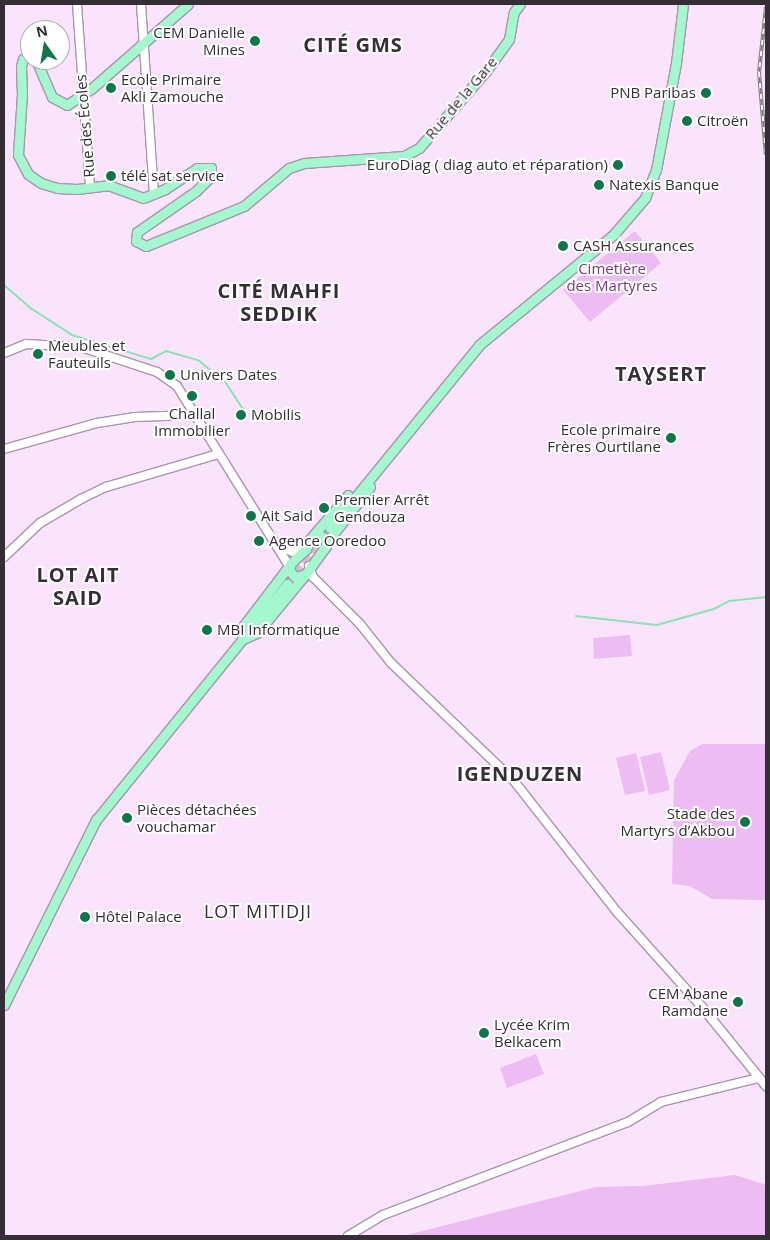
<!DOCTYPE html>
<meta charset="utf-8">
<style>
body{margin:0}
#map{position:relative;width:770px;height:1240px;overflow:hidden;background:#f9e4fc;font-family:"Open Sans",sans-serif}
div>[style]{position:absolute}
.green>*{inset:0;background:#ecbcf2}
.stream>*{height:2px;margin:-1px;padding:0 1px;transform-origin:1px;border-radius:1px;background:#8de1b4}
.primary-tunnel>*{height:9px;margin-top:-4.5px;transform-origin:0;background:repeating-linear-gradient(90deg,#d2c0d5 0 9px,transparent 0 13.5px)}
.roads{filter:drop-shadow(1px 0 #a995ac) drop-shadow(-1px 0 #a995ac) drop-shadow(0 1px #a995ac) drop-shadow(0 -1px #a995ac)}
.tertiary>*{height:8px;margin:-4px;padding:0 4px;transform-origin:4px;border-radius:4px;background:#fff}
.primary>*{height:9px;margin:-4.5px;padding:0 4.5px;transform-origin:4.5px;border-radius:4.5px;background:#a4f7cf}
.rail>*{height:4px;margin-top:-2px;transform-origin:0;background:repeating-linear-gradient(90deg,#fff 0 5.5px,#857887 0 11px);box-sizing:border-box;border-block:1px solid #857887}
.dots>*{width:14px;height:14px;translate:-50% -50%;box-sizing:border-box;border:2px solid #fff;border-radius:50%}
span{translate:-50% -50%;white-space:nowrap;text-align:center;line-height:1.15;-webkit-text-stroke:4px #fff;paint-order:stroke}
.poi-label{font-size:15px;color:#362e37}
.right{translate:-100% -50%;text-align:right}
.left{translate:0 -50%;text-align:left}
.street-label{font-size:15px;color:#362e37}
.park-label{font-size:15px;color:#793881}
.quarter-label{font-size:18px;color:#362e37;letter-spacing:1px}
.district-label{font-size:20px;color:#362e37;font-weight:700;letter-spacing:1px}
.frame{position:absolute;inset:0;border:5px solid #362e37;pointer-events:none}
.north{position:absolute;left:20px;top:20px;width:50px;height:50px;box-sizing:border-box;background:#fff;border:1px solid #afabaf;border-radius:50%;rotate:347deg;font-size:14px;font-weight:700;line-height:20px;text-align:center;color:#362e37}
.north::after{content:'';display:block;margin:auto;width:18px;height:22px;background:#11754c;clip-path:polygon(50% 0,100% 100%,50% 72%,0 100%)}
</style>
<div id="map">
<div class="green">
<i style="clip-path:polygon(635px 231px,661px 263px,590px 322px,563px 290px)"></i>
<i style="clip-path:polygon(630px 635px,632px 656px,594px 659px,593px 638px)"></i>
<i style="clip-path:polygon(702px 744px,766px 744px,766px 900px,712px 899px,690px 886px,672px 884px,674px 780px,690px 751px)"></i>
<i style="clip-path:polygon(661px 752px,670px 790px,649px 795px,640px 757px)"></i>
<i style="clip-path:polygon(636px 753px,645px 791px,625px 795px,616px 758px)"></i>
<i style="clip-path:polygon(536px 1054px,544px 1074px,507px 1088px,500px 1068px)"></i>
<i style="clip-path:polygon(735px 1175px,766px 1185px,766px 1236px,403px 1236px,596px 1187px,643px 1186px)"></i>
</div>
<div class="stream">
<i style="left:4px;top:285px;width:37px;rotate:41deg"></i>
<i style="left:32px;top:309px;width:48px;rotate:33deg"></i>
<i style="left:72px;top:335px;width:83px;rotate:16.9deg"></i>
<i style="left:151px;top:359px;width:17px;rotate:-28deg"></i>
<i style="left:166px;top:351px;width:33px;rotate:16deg"></i>
<i style="left:198px;top:360px;width:36px;rotate:39deg"></i>
<i style="left:226px;top:383px;width:35px;rotate:57deg"></i>
<i style="left:576px;top:616px;width:81px;rotate:6.3deg"></i>
<i style="left:657px;top:625px;width:59px;rotate:-15.7deg"></i>
<i style="left:714px;top:609px;width:17px;rotate:-28deg"></i>
<i style="left:729px;top:601px;width:37px;rotate:-6deg"></i>
</div>
<div class="primary-tunnel">
<i style="left:287px;top:584px;width:71px;rotate:-52.5deg"></i>
</div>
<div class="roads">
<div class="tertiary">
<i style="left:77px;top:4px;width:183px;rotate:85.9deg"></i>
<i style="left:141px;top:4px;width:191px;rotate:86.1deg"></i>
<i style="left:4px;top:353px;width:24px;rotate:-22deg"></i>
<i style="left:26px;top:344px;width:55px;rotate:3.1deg"></i>
<i style="left:81px;top:347px;width:80px;rotate:18.2deg"></i>
<i style="left:157px;top:372px;width:24px;rotate:35deg"></i>
<i style="left:177px;top:386px;width:212px;rotate:58.1deg"></i>
<i style="left:4px;top:449px;width:97px;rotate:-15.6deg"></i>
<i style="left:97px;top:423px;width:37px;rotate:-9deg"></i>
<i style="left:134px;top:417px;width:62px;rotate:-1.8deg"></i>
<i style="left:278px;top:546px;width:16px;rotate:22deg"></i>
<i style="left:293px;top:552px;width:11px;rotate:-5deg"></i>
<i style="left:4px;top:557px;width:50px;rotate:-43.4deg"></i>
<i style="left:40px;top:523px;width:48px;rotate:-30.3deg"></i>
<i style="left:81px;top:499px;width:28px;rotate:-26deg"></i>
<i style="left:106px;top:487px;width:117px;rotate:-16.4deg"></i>
<i style="left:309px;top:566px;width:12px;rotate:70deg"></i>
<i style="left:313px;top:577px;width:66px;rotate:45deg"></i>
<i style="left:360px;top:624px;width:50px;rotate:51.5deg"></i>
<i style="left:391px;top:663px;width:170px;rotate:43.8deg"></i>
<i style="left:514px;top:781px;width:168px;rotate:51.8deg"></i>
<i style="left:618px;top:913px;width:126px;rotate:48.2deg"></i>
<i style="left:702px;top:1007px;width:102px;rotate:51deg"></i>
<i style="left:348px;top:1236px;width:41px;rotate:-31deg"></i>
<i style="left:383px;top:1215px;width:262px;rotate:-20.8deg"></i>
<i style="left:628px;top:1122px;width:39px;rotate:-31deg"></i>
<i style="left:661px;top:1102px;width:100px;rotate:-13.9deg"></i>
</div>
<div class="primary">
<i style="left:30px;top:57px;width:7px;rotate:164deg"></i>
<i style="left:23px;top:59px;width:7px;rotate:106deg"></i>
<i style="left:21px;top:66px;width:28px;rotate:88deg"></i>
<i style="left:22px;top:94px;width:61px;rotate:93.8deg"></i>
<i style="left:18px;top:155px;width:21px;rotate:62deg"></i>
<i style="left:28px;top:174px;width:16px;rotate:35deg"></i>
<i style="left:41px;top:183px;width:17px;rotate:17deg"></i>
<i style="left:57px;top:188px;width:20px;rotate:3deg"></i>
<i style="left:77px;top:189px;width:31px;rotate:-7deg"></i>
<i style="left:108px;top:185px;width:37px;rotate:20deg"></i>
<i style="left:143px;top:198px;width:24px;rotate:-22deg"></i>
<i style="left:165px;top:189px;width:38px;rotate:-33deg"></i>
<i style="left:197px;top:168px;width:14px"></i>
<i style="left:211px;top:168px;width:9px;rotate:96deg"></i>
<i style="left:210px;top:177px;width:20px;rotate:135deg"></i>
<i style="left:196px;top:191px;width:72px;rotate:145.2deg"></i>
<i style="left:137px;top:232px;width:9px;rotate:96deg"></i>
<i style="left:136px;top:241px;width:11px;rotate:27deg"></i>
<i style="left:146px;top:246px;width:106px;rotate:-22.2deg"></i>
<i style="left:244px;top:206px;width:59px;rotate:-40.2deg"></i>
<i style="left:289px;top:168px;width:16px;rotate:-18deg"></i>
<i style="left:304px;top:163px;width:100px;rotate:-4deg"></i>
<i style="left:404px;top:156px;width:17px;rotate:-28deg"></i>
<i style="left:419px;top:148px;width:102px;rotate:-49deg"></i>
<i style="left:486px;top:71px;width:39px;rotate:-54deg"></i>
<i style="left:509px;top:39px;width:27px;rotate:-80deg"></i>
<i style="left:514px;top:12px;width:10px;rotate:-53deg"></i>
<i style="left:36px;top:60px;width:40px;rotate:66.6deg"></i>
<i style="left:52px;top:97px;width:17px;rotate:28deg"></i>
<i style="left:67px;top:105px;width:29px;rotate:-34deg"></i>
<i style="left:91px;top:89px;width:129px;rotate:-41.2deg"></i>
<i style="left:330px;top:528px;width:236px;rotate:-50.8deg"></i>
<i style="left:479px;top:345px;width:175px;rotate:-39.4deg"></i>
<i style="left:614px;top:234px;width:48px;rotate:-49.3deg"></i>
<i style="left:645px;top:198px;width:30px;rotate:-69deg"></i>
<i style="left:656px;top:170px;width:109px;rotate:-79.4deg"></i>
<i style="left:676px;top:63px;width:59px;rotate:-83.2deg"></i>
<i style="left:317px;top:534px;width:10px;rotate:29deg"></i>
<i style="left:326px;top:539px;width:7px;rotate:90deg"></i>
<i style="left:326px;top:546px;width:34px;rotate:126deg"></i>
<i style="left:306px;top:574px;width:11px;rotate:165deg"></i>
<i style="left:295px;top:577px;width:9px;rotate:-131deg"></i>
<i style="left:289px;top:570px;width:7px;rotate:-74deg"></i>
<i style="left:291px;top:563px;width:21px;rotate:-43deg"></i>
<i style="left:306px;top:549px;width:11px;rotate:-68deg"></i>
<i style="left:310px;top:539px;width:58px;rotate:-49.2deg"></i>
<i style="left:327px;top:542px;width:70px;rotate:-52deg"></i>
<i style="left:245px;top:638px;width:13px;rotate:-23deg"></i>
<i style="left:257px;top:633px;width:74px;rotate:-50.5deg"></i>
<i style="left:242px;top:640px;width:15px;rotate:-82deg"></i>
<i style="left:244px;top:625px;width:74px;rotate:-52.7deg"></i>
<i style="left:4px;top:1005px;width:207px;rotate:-63.6deg"></i>
<i style="left:96px;top:820px;width:304px;rotate:-51deg"></i>
</div>
</div>
<div class="rail">
<i style="left:766px;top:7px;width:65px;rotate:96.1deg"></i>
<i style="left:759px;top:72px;width:83px;rotate:85.2deg"></i>
</div>
<div class="dots">
<i style="left:255px;top:41px;background:#11754c"></i>
<i style="left:111px;top:88px;background:#11754c"></i>
<i style="left:706px;top:93px;background:#11754c"></i>
<i style="left:687px;top:121px;background:#11754c"></i>
<i style="left:618px;top:165px;background:#11754c"></i>
<i style="left:111px;top:176px;background:#11754c"></i>
<i style="left:599px;top:185px;background:#11754c"></i>
<i style="left:563px;top:246px;background:#11754c"></i>
<i style="left:38px;top:354px;background:#11754c"></i>
<i style="left:170px;top:375px;background:#11754c"></i>
<i style="left:192px;top:396px;background:#11754c"></i>
<i style="left:241px;top:415px;background:#11754c"></i>
<i style="left:671px;top:438px;background:#11754c"></i>
<i style="left:324px;top:508px;background:#11754c"></i>
<i style="left:251px;top:516px;background:#11754c"></i>
<i style="left:259px;top:541px;background:#11754c"></i>
<i style="left:207px;top:630px;background:#11754c"></i>
<i style="left:127px;top:818px;background:#11754c"></i>
<i style="left:745px;top:822px;background:#11754c"></i>
<i style="left:85px;top:917px;background:#11754c"></i>
<i style="left:738px;top:1002px;background:#11754c"></i>
<i style="left:484px;top:1033px;background:#11754c"></i>
</div>
<div class="poi-label">
<span class="right" style="left:245px;top:41px">CEM Danielle<br>Mines</span>
<span class="left" style="left:121px;top:88px">Ecole Primaire<br>Akli Zamouche</span>
<span class="right" style="left:696px;top:93px">PNB Paribas</span>
<span class="left" style="left:697px;top:121px">Citroën</span>
<span class="right" style="left:608px;top:165px">EuroDiag ( diag auto et réparation)</span>
<span class="left" style="left:121px;top:176px">télé sat service</span>
<span class="left" style="left:609px;top:185px">Natexis Banque</span>
<span class="left" style="left:573px;top:246px">CASH Assurances</span>
<span class="left" style="left:48px;top:354px">Meubles et<br>Fauteuils</span>
<span class="left" style="left:180px;top:375px">Univers Dates</span>
<span style="left:192px;top:422px">Challal<br>Immobilier</span>
<span class="left" style="left:251px;top:415px">Mobilis</span>
<span class="right" style="left:661px;top:438px">Ecole primaire<br>Frères Ourtilane</span>
<span class="left" style="left:334px;top:508px">Premier Arrêt<br>Gendouza</span>
<span class="left" style="left:261px;top:516px">Ait Said</span>
<span class="left" style="left:269px;top:541px">Agence Ooredoo</span>
<span class="left" style="left:217px;top:630px">MBI Informatique</span>
<span class="left" style="left:137px;top:818px">Pièces détachées<br>vouchamar</span>
<span class="right" style="left:735px;top:822px">Stade des<br>Martyrs d’Akbou</span>
<span class="left" style="left:95px;top:917px">Hôtel Palace</span>
<span class="right" style="left:728px;top:1002px">CEM Abane<br>Ramdane</span>
<span class="left" style="left:494px;top:1033px">Lycée Krim<br>Belkacem</span>
</div>
<div class="street-label">
<span style="left:461px;top:98px;rotate:-50deg">Rue de la Gare</span>
<span style="left:85px;top:126px;rotate:-95deg">Rue des Écoles</span>
</div>
<div class="park-label">
<span style="left:612px;top:277px">Cimetière<br>des Martyres</span>
</div>
<div class="quarter-label">
<span style="left:258px;top:911px">LOT MITIDJI</span>
</div>
<div class="district-label">
<span style="left:353px;top:44px">CITÉ GMS</span>
<span style="left:279px;top:302px">CITÉ MAHFI<br>SEDDIK</span>
<span style="left:661px;top:373px">TAƔSERT</span>
<span style="left:78px;top:586px">LOT AIT<br>SAID</span>
<span style="left:520px;top:773px">IGENDUZEN</span>
</div>
<div class="frame"></div>
<div class="north">N</div>
</div>
